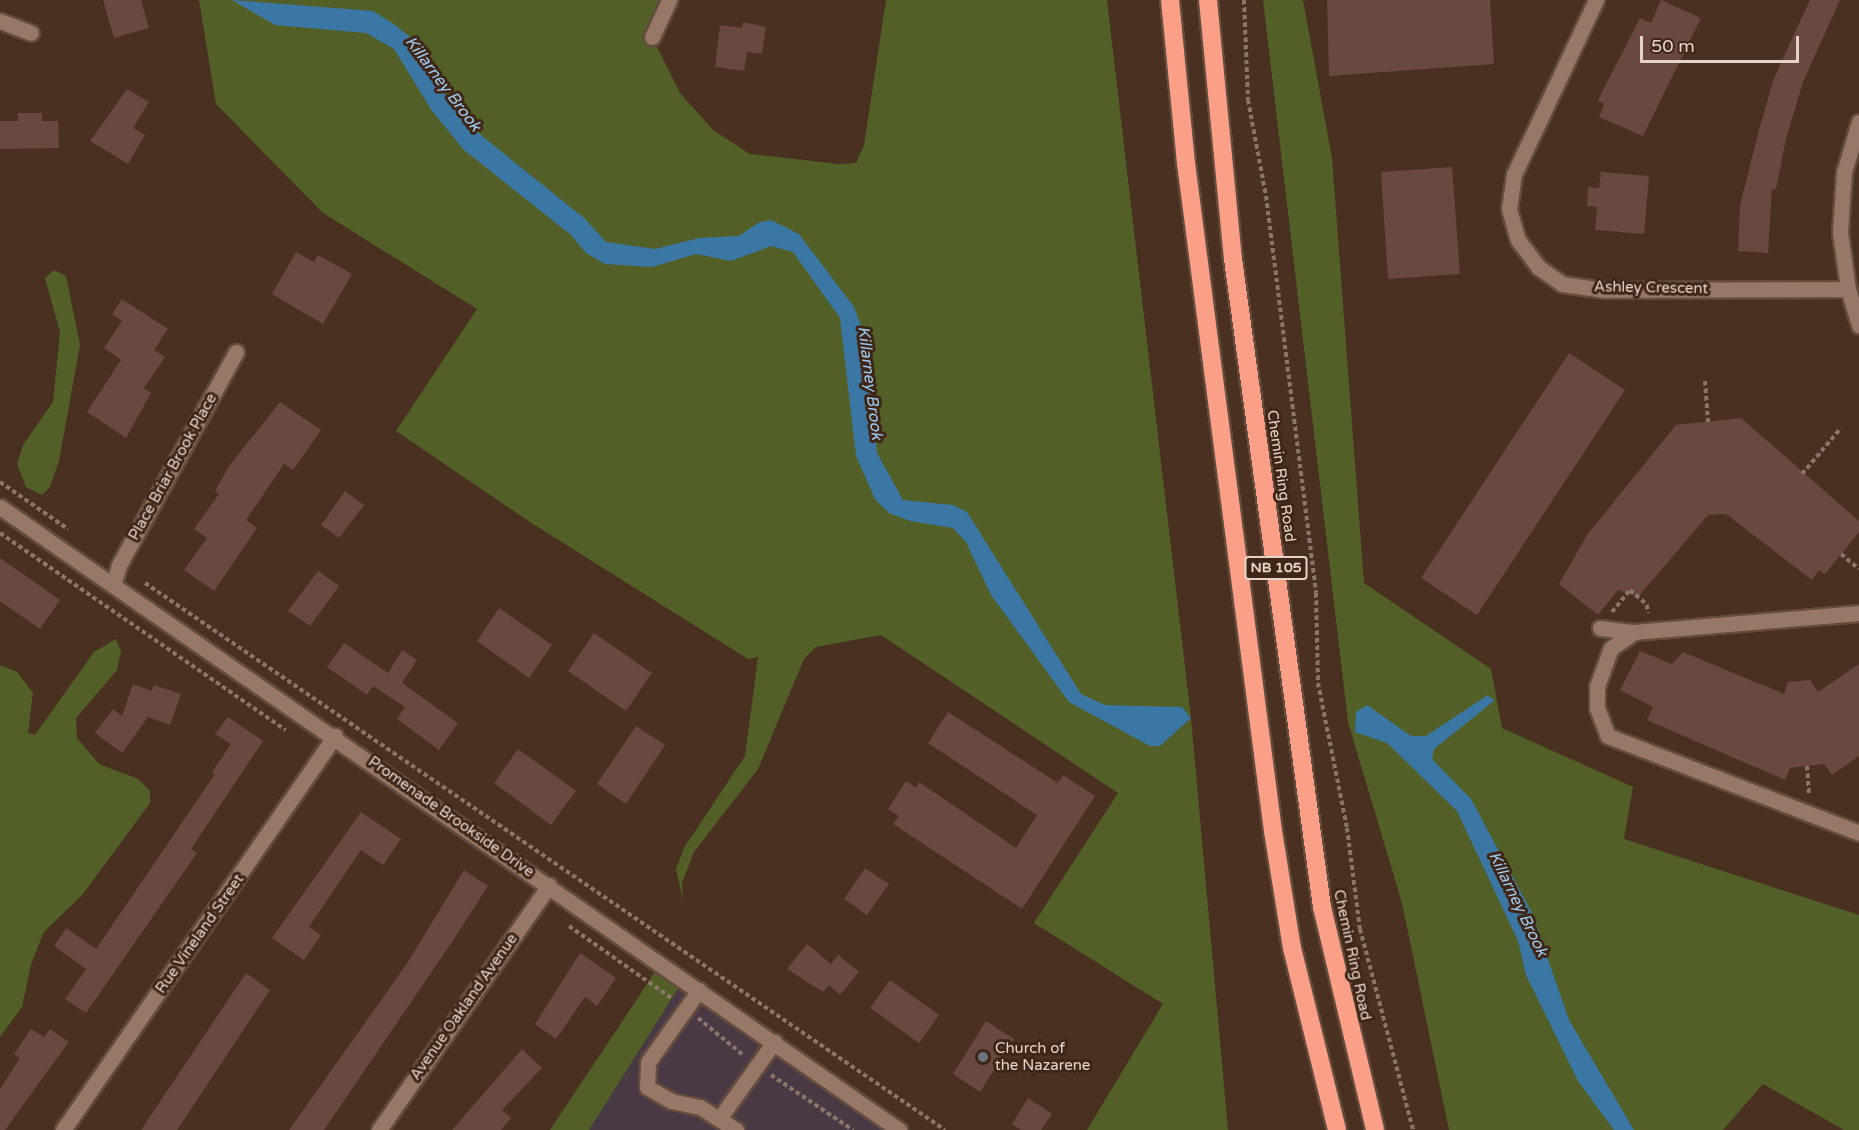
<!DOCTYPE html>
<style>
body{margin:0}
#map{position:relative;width:1859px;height:1130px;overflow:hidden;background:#4a3021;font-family:"Varela Round",sans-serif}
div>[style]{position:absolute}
.commercial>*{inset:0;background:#493945}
.green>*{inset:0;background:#525f27}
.water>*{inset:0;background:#3b77a5}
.building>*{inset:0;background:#68483f}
.path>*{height:4px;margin-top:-2px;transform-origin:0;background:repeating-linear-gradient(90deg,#8b7568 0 4.5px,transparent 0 7.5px)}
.roads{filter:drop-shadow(2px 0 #634c3e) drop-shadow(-2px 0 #634c3e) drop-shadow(0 2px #634c3e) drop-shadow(0 -2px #634c3e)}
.minor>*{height:15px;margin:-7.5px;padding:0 7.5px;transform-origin:7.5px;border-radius:7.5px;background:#977867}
.highway>*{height:18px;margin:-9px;padding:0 9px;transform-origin:9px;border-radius:9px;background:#fb9f86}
.dots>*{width:16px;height:16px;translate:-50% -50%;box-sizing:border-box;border:3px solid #402617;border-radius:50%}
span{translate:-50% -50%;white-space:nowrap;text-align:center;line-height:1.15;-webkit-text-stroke:6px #402617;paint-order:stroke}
.shield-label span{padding:2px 4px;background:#402617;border:2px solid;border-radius:4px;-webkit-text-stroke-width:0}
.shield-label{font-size:14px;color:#e5d3ca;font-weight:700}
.street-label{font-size:15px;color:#e5d3ca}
.poi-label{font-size:15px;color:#e5d3ca}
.left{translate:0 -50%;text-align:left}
.water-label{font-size:16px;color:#9dccf4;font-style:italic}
.scale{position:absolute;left:1640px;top:36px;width:159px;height:27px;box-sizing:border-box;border:3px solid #e5d3ca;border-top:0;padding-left:8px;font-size:18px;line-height:21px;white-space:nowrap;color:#e5d3ca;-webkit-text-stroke:4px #402617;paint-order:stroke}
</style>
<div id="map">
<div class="commercial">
<i style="clip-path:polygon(684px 979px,899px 1130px,589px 1130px)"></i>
</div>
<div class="green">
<i style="clip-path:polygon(199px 0,669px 0,652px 37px,680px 93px,713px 130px,750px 154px,838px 164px,856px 163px,864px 145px,886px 0,1107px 0,1191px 718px,1228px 1130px,1087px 1130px,1163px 1004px,1034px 923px,1118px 793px,881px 635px,816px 647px,804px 659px,758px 769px,694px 852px,682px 883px,683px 900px,676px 869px,684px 848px,745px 756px,758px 657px,748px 659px,533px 524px,396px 431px,477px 309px,323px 213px,216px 104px)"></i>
<i style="clip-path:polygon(1263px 0,1303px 0,1332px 158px,1364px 583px,1491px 669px,1502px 728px,1633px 787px,1624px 839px,1859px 915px,1859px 1130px,1844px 1130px,1763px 1084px,1723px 1130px,1449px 1130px,1402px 903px,1348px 722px)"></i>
<i style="clip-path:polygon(54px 270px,66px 276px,80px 345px,59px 461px,50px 487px,42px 495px,26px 487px,17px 464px,23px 445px,53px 402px,60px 332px,45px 278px)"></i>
<i style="clip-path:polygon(116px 639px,121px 651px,117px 670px,76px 718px,77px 738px,99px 764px,138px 779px,150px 791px,150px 803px,83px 894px,44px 932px,31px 964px,22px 1007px,0 1037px,0 665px,17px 672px,33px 693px,28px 733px,35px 735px,94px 652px)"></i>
<i style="clip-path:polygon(661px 963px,684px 979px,589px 1130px,550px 1130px)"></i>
</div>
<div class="water">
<i style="clip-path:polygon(232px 0,373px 11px,395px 25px,415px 41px,449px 101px,482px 136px,584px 218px,606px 242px,655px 249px,699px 238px,739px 236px,758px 223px,771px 220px,799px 234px,854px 307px,864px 334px,877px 453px,903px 500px,953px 505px,967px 512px,1081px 694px,1105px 705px,1182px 707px,1191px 718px,1160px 746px,1150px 746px,1069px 702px,991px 595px,966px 542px,953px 528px,910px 521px,889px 513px,875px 499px,856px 456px,840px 318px,793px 252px,771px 246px,731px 261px,696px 254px,652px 267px,605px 264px,586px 253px,571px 235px,464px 150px,432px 111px,394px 49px,366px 33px,275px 25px)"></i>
<i style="clip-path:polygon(1488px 695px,1494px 701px,1434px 749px,1432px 759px,1471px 799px,1532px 913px,1569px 1020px,1634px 1130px,1614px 1130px,1578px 1081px,1526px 975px,1518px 941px,1457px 811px,1387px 743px,1355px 732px,1356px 712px,1367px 705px,1411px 736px,1426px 736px)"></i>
</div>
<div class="building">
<i style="clip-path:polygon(103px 0,141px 0,149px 28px,114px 38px)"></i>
<i style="clip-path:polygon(1327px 0,1490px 0,1494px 64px,1329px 76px)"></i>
<i style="clip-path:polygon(1661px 0,1701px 18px,1643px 136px,1599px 117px,1604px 104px,1598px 100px,1640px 18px,1651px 23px)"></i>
<i style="clip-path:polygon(1810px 0,1840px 0,1803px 82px,1786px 139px,1776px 189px,1772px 189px,1768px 253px,1738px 251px,1740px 206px,1759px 130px,1774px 78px)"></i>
<i style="clip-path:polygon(743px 22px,766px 27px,762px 54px,747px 52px,744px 71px,715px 67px,720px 25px,742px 28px)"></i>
<i style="clip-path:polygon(127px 89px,149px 102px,133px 128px,145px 135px,128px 164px,90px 141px)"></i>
<i style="clip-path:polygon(18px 113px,42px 113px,42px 121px,58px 121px,59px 148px,0 149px,0 121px,18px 121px)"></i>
<i style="clip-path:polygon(1452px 167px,1460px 274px,1388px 279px,1381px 172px)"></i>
<i style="clip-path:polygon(1601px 172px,1649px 176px,1644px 234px,1595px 230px,1597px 207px,1587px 206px,1588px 187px,1599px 188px)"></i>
<i style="clip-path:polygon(296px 252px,314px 262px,318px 255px,352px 274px,323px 324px,272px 294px)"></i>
<i style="clip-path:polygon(122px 299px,168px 329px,154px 350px,165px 357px,144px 388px,151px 393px,126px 438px,87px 412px,121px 360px,104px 348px,122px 321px,112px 314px)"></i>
<i style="clip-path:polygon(1569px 353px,1625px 390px,1477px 615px,1421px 578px)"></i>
<i style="clip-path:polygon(280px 402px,321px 430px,293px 470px,284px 464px,246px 520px,257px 528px,214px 591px,184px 570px,207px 538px,194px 529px,219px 494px,215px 491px,229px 466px)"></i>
<i style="clip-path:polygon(1741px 418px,1859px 521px,1859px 532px,1825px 574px,1819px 570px,1812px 580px,1726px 514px,1708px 515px,1638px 597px,1618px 590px,1598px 615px,1559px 584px,1587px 535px,1676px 425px)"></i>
<i style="clip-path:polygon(345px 491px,364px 505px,339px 538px,321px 525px)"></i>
<i style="clip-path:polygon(0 558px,60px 600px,40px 629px,0 601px)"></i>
<i style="clip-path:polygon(318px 571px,339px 586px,310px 626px,288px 611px)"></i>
<i style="clip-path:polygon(499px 608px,552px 645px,529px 678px,477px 641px)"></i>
<i style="clip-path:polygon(594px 633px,652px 673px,626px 711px,568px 671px)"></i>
<i style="clip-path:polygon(344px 643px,388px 673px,402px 650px,417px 660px,402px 683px,458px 723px,439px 750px,397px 719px,405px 707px,373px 686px,367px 695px,327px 667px)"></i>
<i style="clip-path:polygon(1640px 651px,1672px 664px,1683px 652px,1784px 694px,1788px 682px,1810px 680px,1818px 692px,1859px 664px,1859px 756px,1832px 775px,1824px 764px,1790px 768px,1785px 780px,1647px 720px,1653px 707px,1620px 690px)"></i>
<i style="clip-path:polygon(133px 684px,152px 691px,154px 685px,181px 694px,170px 725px,148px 717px,122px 753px,95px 733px,113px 709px,122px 716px)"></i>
<i style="clip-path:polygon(948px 712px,1058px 783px,1063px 775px,1095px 796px,1022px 909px,893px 824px,899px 816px,888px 809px,906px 781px,916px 788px,919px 782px,1016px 848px,1037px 815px,928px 743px)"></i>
<i style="clip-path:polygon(228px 717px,263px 741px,191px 849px,197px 853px,86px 1013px,65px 999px,86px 969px,54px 946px,66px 928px,96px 949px,215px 774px,212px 772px,231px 744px,215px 734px)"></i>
<i style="clip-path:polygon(636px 726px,665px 745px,626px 804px,597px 784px)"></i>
<i style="clip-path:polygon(518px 749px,576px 791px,551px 825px,494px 783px)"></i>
<i style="clip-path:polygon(361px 812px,401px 839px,383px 865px,361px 850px,309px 927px,321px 935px,304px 960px,272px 938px)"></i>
<i style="clip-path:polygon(865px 868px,889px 884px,867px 915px,844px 899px)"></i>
<i style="clip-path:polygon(464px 870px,488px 886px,452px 942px,324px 1130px,289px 1130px,406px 965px)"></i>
<i style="clip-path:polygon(807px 944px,831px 964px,838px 955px,859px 972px,840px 995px,829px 985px,823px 992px,787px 969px)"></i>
<i style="clip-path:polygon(580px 953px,616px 978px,597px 1006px,585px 997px,556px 1039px,535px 1024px)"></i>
<i style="clip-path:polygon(246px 973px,270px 990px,193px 1106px,177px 1130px,141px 1130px)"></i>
<i style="clip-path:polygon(890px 980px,939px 1015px,919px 1043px,870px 1008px)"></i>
<i style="clip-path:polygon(986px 1021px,1014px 1039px,980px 1092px,953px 1074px)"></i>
<i style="clip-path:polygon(31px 1029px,44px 1037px,50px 1029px,69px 1042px,5px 1130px,0 1130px,0 1089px,20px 1058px,14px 1054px)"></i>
<i style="clip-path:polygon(522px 1049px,542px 1068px,502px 1110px,511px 1118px,501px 1130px,452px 1130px)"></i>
<i style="clip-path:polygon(1028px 1098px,1052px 1114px,1041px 1130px,1021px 1130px,1012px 1124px)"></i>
</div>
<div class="path">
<i style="left:1244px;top:0;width:100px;rotate:87.7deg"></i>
<i style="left:1248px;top:100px;width:98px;rotate:79.4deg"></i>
<i style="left:1266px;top:196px;width:400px;rotate:82.8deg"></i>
<i style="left:1316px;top:593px;width:90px;rotate:88.7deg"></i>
<i style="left:1318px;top:683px;width:148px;rotate:78.7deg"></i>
<i style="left:1347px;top:828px;width:102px;rotate:82.7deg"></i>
<i style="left:1360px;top:929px;width:208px;rotate:75.2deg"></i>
<i style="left:1705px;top:381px;width:41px;rotate:85.8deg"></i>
<i style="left:1802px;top:474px;width:60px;rotate:-49.7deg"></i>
<i style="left:0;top:482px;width:83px;rotate:34.7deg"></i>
<i style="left:0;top:533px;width:347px;rotate:34.6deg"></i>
<i style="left:1841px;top:554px;width:23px;rotate:40deg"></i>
<i style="left:145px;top:583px;width:969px;rotate:34.36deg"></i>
<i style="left:1612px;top:612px;width:28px;rotate:-51deg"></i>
<i style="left:1630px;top:590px;width:23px;rotate:41deg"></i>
<i style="left:1647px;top:605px;width:8px;rotate:83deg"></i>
<i style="left:1807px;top:766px;width:30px;rotate:86deg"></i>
<i style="left:569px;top:926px;width:127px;rotate:35.1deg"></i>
<i style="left:698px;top:1018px;width:58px;rotate:39.4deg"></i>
<i style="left:771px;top:1075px;width:99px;rotate:33.9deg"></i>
</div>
<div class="roads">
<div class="minor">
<i style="left:1596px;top:0;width:192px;rotate:115.2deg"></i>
<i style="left:1514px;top:174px;width:35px;rotate:98deg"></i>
<i style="left:1509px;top:209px;width:32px;rotate:74deg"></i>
<i style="left:1518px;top:240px;width:34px;rotate:53deg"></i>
<i style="left:1538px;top:267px;width:29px;rotate:35deg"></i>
<i style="left:1562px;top:284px;width:42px;rotate:8.1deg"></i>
<i style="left:1604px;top:290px;width:244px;rotate:-0.2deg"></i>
<i style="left:0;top:21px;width:33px;rotate:21deg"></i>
<i style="left:652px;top:37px;width:41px;rotate:-65.3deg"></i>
<i style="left:1859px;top:122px;width:52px;rotate:106.7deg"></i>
<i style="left:1844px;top:172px;width:60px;rotate:93.8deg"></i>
<i style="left:1840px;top:232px;width:58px;rotate:82deg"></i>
<i style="left:1848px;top:289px;width:38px;rotate:73deg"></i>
<i style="left:0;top:507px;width:1094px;rotate:34.72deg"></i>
<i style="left:113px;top:585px;width:21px;rotate:-73deg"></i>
<i style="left:119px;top:565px;width:243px;rotate:-61.2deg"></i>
<i style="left:1859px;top:613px;width:226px;rotate:175.2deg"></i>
<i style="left:1634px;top:632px;width:28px;rotate:145deg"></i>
<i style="left:1611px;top:648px;width:40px;rotate:110.2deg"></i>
<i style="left:1597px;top:686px;width:22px;rotate:90deg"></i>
<i style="left:1597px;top:708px;width:30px;rotate:69deg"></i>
<i style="left:1608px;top:736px;width:269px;rotate:21.1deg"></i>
<i style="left:1600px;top:628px;width:34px;rotate:7deg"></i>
<i style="left:699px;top:990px;width:88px;rotate:125.3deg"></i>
<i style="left:648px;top:1062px;width:25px;rotate:92deg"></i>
<i style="left:647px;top:1087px;width:28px;rotate:30deg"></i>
<i style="left:671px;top:1101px;width:30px;rotate:12deg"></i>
<i style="left:700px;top:1107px;width:43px;rotate:32.6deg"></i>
<i style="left:719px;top:1119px;width:95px;rotate:-54.5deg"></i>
<i style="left:63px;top:1130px;width:479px;rotate:-55.4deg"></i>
<i style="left:379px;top:1130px;width:298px;rotate:-55.2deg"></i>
</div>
<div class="highway">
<i style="left:1170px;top:0;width:164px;rotate:84.4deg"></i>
<i style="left:1186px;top:163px;width:674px;rotate:82.58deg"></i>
<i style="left:1273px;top:831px;width:119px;rotate:80.8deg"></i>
<i style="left:1292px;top:948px;width:187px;rotate:76.1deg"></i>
<i style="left:1208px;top:0;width:260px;rotate:84.5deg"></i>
<i style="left:1233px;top:259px;width:654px;rotate:82.18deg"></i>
<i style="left:1322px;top:907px;width:229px;rotate:76.6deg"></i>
</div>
</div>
<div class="dots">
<i style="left:983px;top:1057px;background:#6b7280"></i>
</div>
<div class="shield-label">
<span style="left:1276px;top:568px">NB 105</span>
</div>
<div class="street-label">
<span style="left:1651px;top:288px;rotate:1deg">Ashley Crescent</span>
<span style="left:173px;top:467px;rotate:-61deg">Place Briar Brook Place</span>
<span style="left:1281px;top:476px;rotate:82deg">Chemin Ring Road</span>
<span style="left:451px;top:817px;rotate:35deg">Promenade Brookside Drive</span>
<span style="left:200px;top:934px;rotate:-55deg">Rue Vineland Street</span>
<span style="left:1352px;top:955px;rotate:78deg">Chemin Ring Road</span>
<span style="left:464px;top:1007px;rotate:-55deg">Avenue Oakland Avenue</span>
</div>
<div class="poi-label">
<span class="left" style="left:995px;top:1057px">Church of<br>the Nazarene</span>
</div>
<div class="water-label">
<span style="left:443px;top:84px;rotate:53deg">Killarney Brook</span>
<span style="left:870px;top:383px;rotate:83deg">Killarney Brook</span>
<span style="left:1518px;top:904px;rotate:64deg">Killarney Brook</span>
</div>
<div class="scale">50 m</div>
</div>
